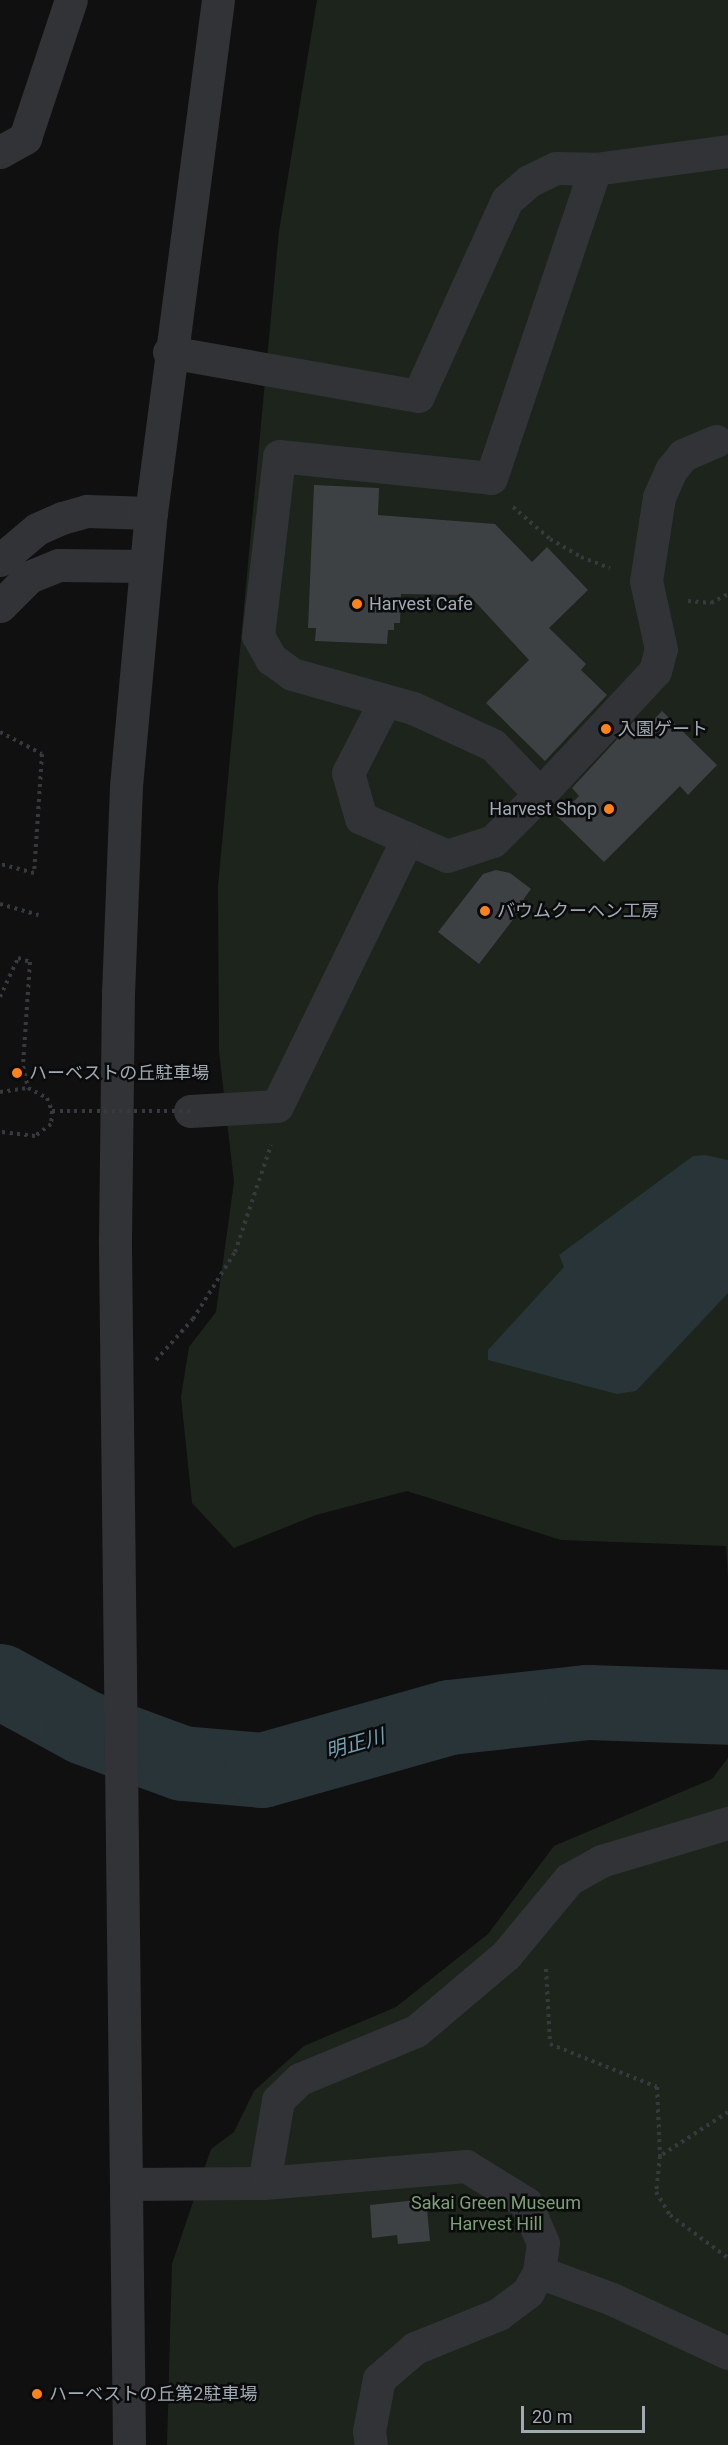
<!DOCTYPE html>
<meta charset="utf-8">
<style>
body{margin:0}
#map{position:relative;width:728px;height:2445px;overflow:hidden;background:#101011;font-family:Roboto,"Noto Sans JP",sans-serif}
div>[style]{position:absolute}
.green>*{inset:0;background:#1c241c}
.water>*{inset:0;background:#283438}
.river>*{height:75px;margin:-37.5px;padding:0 37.5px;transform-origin:37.5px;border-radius:37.5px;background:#283438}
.building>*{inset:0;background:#3e4144}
.path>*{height:4px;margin-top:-2px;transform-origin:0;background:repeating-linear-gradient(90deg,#363a3e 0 3px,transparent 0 7.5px)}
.minor>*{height:33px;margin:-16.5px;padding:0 16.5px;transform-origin:16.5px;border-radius:16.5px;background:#313336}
.path-bridge>*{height:4px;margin-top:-2px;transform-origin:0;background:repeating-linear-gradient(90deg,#363a3e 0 3px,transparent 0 7.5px)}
.dots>*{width:16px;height:16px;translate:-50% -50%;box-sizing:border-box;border:3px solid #0b0b0c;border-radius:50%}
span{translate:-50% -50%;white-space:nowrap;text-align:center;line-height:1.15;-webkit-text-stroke:5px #0b0b0c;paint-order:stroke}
.poi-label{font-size:18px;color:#a0aab3}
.left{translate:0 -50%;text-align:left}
.right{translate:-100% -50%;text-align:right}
.park-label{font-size:18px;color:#7ba075}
.water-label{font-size:20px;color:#73a2b2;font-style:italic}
.scale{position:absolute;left:521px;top:2406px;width:124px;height:27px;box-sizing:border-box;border:3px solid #a0aab3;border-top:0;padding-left:8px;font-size:18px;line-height:21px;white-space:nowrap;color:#a0aab3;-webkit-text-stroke:4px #0b0b0c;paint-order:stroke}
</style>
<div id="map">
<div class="green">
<i style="clip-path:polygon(317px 0,728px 0,728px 1578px,726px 1546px,561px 1540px,407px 1491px,316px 1515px,234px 1548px,192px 1503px,181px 1397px,189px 1347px,216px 1312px,234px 1182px,219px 1051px,218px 886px,279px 231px)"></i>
<i style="clip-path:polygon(728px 1758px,728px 2445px,167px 2445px,172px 2264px,211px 2149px,234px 2132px,254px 2091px,304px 2046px,396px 2007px,488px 1934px,554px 1846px,712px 1779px)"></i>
</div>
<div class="water">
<i style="clip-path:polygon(705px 1155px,728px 1160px,728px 1293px,636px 1391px,617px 1394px,488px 1360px,488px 1350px,564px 1267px,559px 1255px,693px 1156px)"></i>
</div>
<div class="river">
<i style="left:0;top:1681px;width:96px;rotate:28.7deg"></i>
<i style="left:84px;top:1727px;width:104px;rotate:20.2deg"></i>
<i style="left:182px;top:1763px;width:80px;rotate:5deg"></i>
<i style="left:262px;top:1770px;width:194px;rotate:-15.8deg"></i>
<i style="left:449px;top:1717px;width:140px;rotate:-6.2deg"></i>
<i style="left:588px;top:1702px;width:140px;rotate:2deg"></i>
</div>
<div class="building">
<i style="clip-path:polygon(314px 485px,379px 488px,378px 515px,495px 524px,532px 562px,547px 547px,588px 590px,549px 628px,586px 664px,581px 670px,607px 695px,545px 761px,486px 703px,529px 660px,469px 595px,401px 594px,400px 623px,394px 623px,394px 630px,388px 630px,387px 644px,315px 641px,316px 628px,308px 628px)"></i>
<i style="clip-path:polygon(662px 711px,717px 765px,688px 795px,680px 786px,604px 862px,558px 817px,579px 796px,572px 788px,634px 721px,643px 731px)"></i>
<i style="clip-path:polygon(496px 870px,510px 873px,531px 889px,515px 911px,518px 913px,479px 964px,438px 932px,483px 874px)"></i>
<i style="clip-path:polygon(426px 2199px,430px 2241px,398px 2244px,397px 2235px,372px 2238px,370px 2205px)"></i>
</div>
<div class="path">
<i style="left:513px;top:507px;width:49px;rotate:40.9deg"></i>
<i style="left:550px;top:539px;width:36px;rotate:30deg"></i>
<i style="left:581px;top:557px;width:31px;rotate:21deg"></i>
<i style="left:688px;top:601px;width:23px;rotate:5deg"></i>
<i style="left:711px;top:603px;width:19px;rotate:-28deg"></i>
<i style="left:0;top:732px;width:47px;rotate:27.6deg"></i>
<i style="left:42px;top:754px;width:119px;rotate:93.8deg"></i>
<i style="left:34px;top:873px;width:35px;rotate:-165deg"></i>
<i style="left:0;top:904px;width:40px;rotate:16deg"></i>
<i style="left:0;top:997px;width:43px;rotate:-65.2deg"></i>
<i style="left:18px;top:958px;width:13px;rotate:18deg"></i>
<i style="left:30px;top:962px;width:104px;rotate:93.9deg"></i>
<i style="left:23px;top:1066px;width:23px;rotate:77deg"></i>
<i style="left:0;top:1092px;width:28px;rotate:-8deg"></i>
<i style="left:28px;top:1088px;width:21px;rotate:28deg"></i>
<i style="left:47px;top:1098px;width:14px;rotate:69deg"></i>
<i style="left:52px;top:1111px;width:13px;rotate:94deg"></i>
<i style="left:51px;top:1124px;width:20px;rotate:143deg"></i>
<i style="left:35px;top:1136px;width:35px;rotate:-173deg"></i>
<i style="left:156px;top:1360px;width:55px;rotate:-47.9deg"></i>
<i style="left:193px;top:1319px;width:79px;rotate:-57.9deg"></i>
<i style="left:235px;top:1252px;width:113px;rotate:-71.4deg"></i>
<i style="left:546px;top:1969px;width:75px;rotate:86.9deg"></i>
<i style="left:550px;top:2044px;width:115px;rotate:21.9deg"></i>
<i style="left:657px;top:2087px;width:69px;rotate:87.5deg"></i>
<i style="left:728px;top:2112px;width:81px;rotate:147.1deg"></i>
<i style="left:660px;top:2156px;width:36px;rotate:96deg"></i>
<i style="left:656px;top:2192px;width:27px;rotate:59deg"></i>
<i style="left:670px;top:2215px;width:72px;rotate:36.6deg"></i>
</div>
<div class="minor">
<i style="left:0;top:152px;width:29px;rotate:-29deg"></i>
<i style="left:25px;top:138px;width:145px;rotate:-71.6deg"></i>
<i style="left:169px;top:352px;width:253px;rotate:10deg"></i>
<i style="left:418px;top:396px;width:215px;rotate:-65.6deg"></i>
<i style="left:507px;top:200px;width:29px;rotate:-41deg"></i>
<i style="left:529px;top:181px;width:30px;rotate:-26deg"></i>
<i style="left:556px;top:168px;width:39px;rotate:1deg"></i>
<i style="left:595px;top:169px;width:134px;rotate:-7.7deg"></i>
<i style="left:0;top:560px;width:48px;rotate:-40deg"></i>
<i style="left:37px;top:529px;width:27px;rotate:-24deg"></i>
<i style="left:62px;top:518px;width:26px;rotate:-16deg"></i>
<i style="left:87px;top:511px;width:64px;rotate:1.8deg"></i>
<i style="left:0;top:606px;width:41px;rotate:-45deg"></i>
<i style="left:29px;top:577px;width:31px;rotate:-22deg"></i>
<i style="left:58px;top:565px;width:88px;rotate:0.7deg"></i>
<i style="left:385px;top:701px;width:81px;rotate:117.2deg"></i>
<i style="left:348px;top:773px;width:47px;rotate:73.9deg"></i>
<i style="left:361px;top:818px;width:94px;rotate:23.8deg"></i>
<i style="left:447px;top:856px;width:48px;rotate:-18.1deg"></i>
<i style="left:493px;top:841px;width:66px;rotate:-45deg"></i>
<i style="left:540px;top:794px;width:68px;rotate:-133.8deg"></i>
<i style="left:493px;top:745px;width:88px;rotate:-155.2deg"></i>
<i style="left:413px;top:708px;width:126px;rotate:-164.3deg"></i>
<i style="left:292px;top:674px;width:26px;rotate:-144deg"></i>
<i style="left:271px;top:659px;width:26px;rotate:-119deg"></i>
<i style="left:258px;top:636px;width:181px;rotate:-83.3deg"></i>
<i style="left:279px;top:456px;width:213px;rotate:5.9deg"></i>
<i style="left:491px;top:478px;width:326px;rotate:-71.4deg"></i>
<i style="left:540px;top:794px;width:168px;rotate:-46.9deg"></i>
<i style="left:655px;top:671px;width:23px;rotate:-75deg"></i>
<i style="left:661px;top:649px;width:70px;rotate:-102.4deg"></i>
<i style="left:646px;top:581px;width:85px;rotate:-81.2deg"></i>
<i style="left:659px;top:497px;width:30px;rotate:-66deg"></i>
<i style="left:671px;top:470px;width:19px;rotate:-51deg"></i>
<i style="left:683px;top:455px;width:36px;rotate:-23deg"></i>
<i style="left:190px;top:1111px;width:87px;rotate:-3.3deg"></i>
<i style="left:277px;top:1106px;width:296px;rotate:-64deg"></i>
<i style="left:264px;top:2183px;width:84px;rotate:-80.4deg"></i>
<i style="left:278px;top:2100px;width:30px;rotate:-44deg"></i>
<i style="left:300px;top:2079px;width:126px;rotate:-22.5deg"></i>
<i style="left:416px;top:2031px;width:118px;rotate:-40.2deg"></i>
<i style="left:506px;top:1955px;width:99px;rotate:-50.3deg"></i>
<i style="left:569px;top:1879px;width:37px;rotate:-29deg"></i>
<i style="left:601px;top:1861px;width:133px;rotate:-16.7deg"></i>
<i style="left:127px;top:2184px;width:137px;rotate:-0.4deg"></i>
<i style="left:264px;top:2183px;width:203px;rotate:-4.8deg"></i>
<i style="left:466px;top:2166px;width:70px;rotate:31.7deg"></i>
<i style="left:526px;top:2203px;width:43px;rotate:67deg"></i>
<i style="left:543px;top:2243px;width:29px;rotate:98deg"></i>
<i style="left:539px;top:2272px;width:23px;rotate:119deg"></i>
<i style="left:528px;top:2292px;width:36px;rotate:143deg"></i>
<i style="left:499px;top:2314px;width:91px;rotate:158deg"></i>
<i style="left:415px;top:2348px;width:48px;rotate:139.3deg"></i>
<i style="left:379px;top:2379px;width:53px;rotate:100.9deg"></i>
<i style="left:369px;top:2431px;width:14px;rotate:82deg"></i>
<i style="left:539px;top:2272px;width:78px;rotate:20.3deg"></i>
<i style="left:612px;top:2299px;width:128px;rotate:25deg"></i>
<i style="left:129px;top:2445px;width:1206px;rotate:-90.67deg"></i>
<i style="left:115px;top:1239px;width:245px;rotate:-89.3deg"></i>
<i style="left:118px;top:994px;width:208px;rotate:-87.8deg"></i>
<i style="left:126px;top:786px;width:274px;rotate:-84.8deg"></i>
<i style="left:151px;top:513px;width:517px;rotate:-82.56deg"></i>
</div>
<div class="path-bridge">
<i style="left:52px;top:1111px;width:138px"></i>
</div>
<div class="dots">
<i style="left:357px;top:604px;background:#fe821b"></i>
<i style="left:606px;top:729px;background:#fe821b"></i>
<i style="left:609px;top:809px;background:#fe821b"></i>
<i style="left:485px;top:911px;background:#fe821b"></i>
<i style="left:17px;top:1073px;background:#fe821b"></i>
<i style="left:37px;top:2394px;background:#fe821b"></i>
</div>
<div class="poi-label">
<span class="left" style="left:369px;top:604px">Harvest Cafe</span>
<span class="left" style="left:618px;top:729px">入園ゲート</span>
<span class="right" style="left:597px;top:809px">Harvest Shop</span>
<span class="left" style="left:497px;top:911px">バウムクーヘン工房</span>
<span class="left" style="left:29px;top:1073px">ハーベストの丘駐車場</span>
<span class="left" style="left:49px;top:2394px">ハーベストの丘第2駐車場</span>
</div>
<div class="park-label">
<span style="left:496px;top:2214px">Sakai Green Museum<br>Harvest Hill</span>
</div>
<div class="water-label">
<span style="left:355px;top:1744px;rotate:-16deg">明正川</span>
</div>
<div class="scale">20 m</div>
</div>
